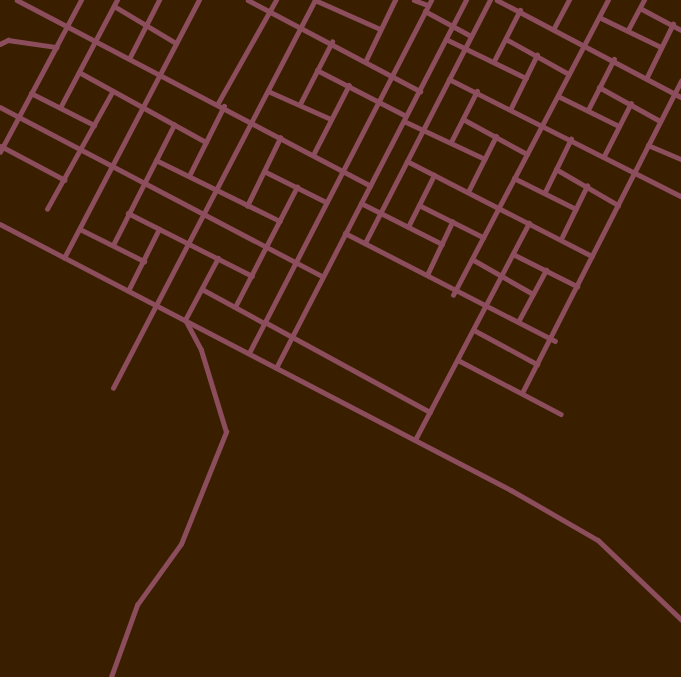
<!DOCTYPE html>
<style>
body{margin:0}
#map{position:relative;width:681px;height:677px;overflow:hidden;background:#3a1e00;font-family:"Public Sans",sans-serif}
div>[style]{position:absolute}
.minor>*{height:4.5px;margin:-2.25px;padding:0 2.25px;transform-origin:2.25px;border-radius:2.25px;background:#8c4d5c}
span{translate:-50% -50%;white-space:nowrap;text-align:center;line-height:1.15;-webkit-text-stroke:6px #180c02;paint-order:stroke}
</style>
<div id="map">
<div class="minor">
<i style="left:17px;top:0;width:399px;rotate:27.7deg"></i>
<i style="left:248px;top:0;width:195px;rotate:27.9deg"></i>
<i style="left:315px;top:0;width:71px;rotate:24deg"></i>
<i style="left:414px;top:0;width:15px;rotate:20deg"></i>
<i style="left:497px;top:0;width:208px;rotate:27.8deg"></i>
<i style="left:114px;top:6px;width:72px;rotate:30.8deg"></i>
<i style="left:640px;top:8px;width:47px;rotate:28.2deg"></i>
<i style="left:425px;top:11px;width:52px;rotate:28.5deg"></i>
<i style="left:599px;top:17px;width:69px;rotate:25.8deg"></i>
<i style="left:554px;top:28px;width:32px;rotate:-62deg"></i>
<i style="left:628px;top:30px;width:34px;rotate:-62deg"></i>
<i style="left:446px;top:39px;width:89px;rotate:26deg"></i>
<i style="left:506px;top:39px;width:72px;rotate:29.1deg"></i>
<i style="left:0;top:44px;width:9px;rotate:-27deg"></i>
<i style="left:8px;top:40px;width:49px;rotate:8.3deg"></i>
<i style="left:56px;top:47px;width:53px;rotate:-62deg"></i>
<i style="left:130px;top:57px;width:64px;rotate:-63deg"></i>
<i style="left:366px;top:60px;width:67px;rotate:-64.2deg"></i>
<i style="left:494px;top:61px;width:57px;rotate:-63deg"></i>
<i style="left:317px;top:70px;width:100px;rotate:27.3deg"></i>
<i style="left:79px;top:72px;width:145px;rotate:28.9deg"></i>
<i style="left:647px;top:77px;width:59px;rotate:-63.9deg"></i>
<i style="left:449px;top:79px;width:260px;rotate:26.8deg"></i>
<i style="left:599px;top:87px;width:70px;rotate:29.1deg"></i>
<i style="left:268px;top:91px;width:69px;rotate:24deg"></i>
<i style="left:31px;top:93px;width:71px;rotate:26.9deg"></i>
<i style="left:558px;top:96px;width:68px;rotate:26.2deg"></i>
<i style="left:218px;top:103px;width:118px;rotate:-60.6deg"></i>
<i style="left:300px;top:104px;width:70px;rotate:-62.7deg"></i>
<i style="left:61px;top:106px;width:120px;rotate:-62.2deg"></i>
<i style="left:0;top:107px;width:364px;rotate:27.7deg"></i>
<i style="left:511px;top:108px;width:59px;rotate:-63.9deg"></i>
<i style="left:588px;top:110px;width:57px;rotate:-63deg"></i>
<i style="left:463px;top:119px;width:73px;rotate:28.7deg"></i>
<i style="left:404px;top:121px;width:89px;rotate:25.1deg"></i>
<i style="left:451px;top:142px;width:57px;rotate:-63deg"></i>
<i style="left:648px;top:145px;width:36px;rotate:23deg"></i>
<i style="left:1px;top:146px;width:72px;rotate:28deg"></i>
<i style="left:0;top:152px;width:119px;rotate:-61.9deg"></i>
<i style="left:314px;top:153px;width:76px;rotate:-62.8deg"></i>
<i style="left:604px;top:156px;width:59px;rotate:-63deg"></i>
<i style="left:156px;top:160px;width:138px;rotate:26.2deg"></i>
<i style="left:407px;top:161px;width:208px;rotate:27.2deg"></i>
<i style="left:556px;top:169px;width:72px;rotate:30.1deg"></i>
<i style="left:264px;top:171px;width:69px;rotate:26.6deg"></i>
<i style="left:189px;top:176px;width:78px;rotate:-63.4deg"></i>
<i style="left:514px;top:178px;width:69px;rotate:26.6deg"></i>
<i style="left:469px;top:190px;width:60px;rotate:-63.4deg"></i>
<i style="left:545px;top:192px;width:59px;rotate:-63.9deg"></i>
<i style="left:361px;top:203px;width:91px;rotate:26.8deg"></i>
<i style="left:419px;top:205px;width:72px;rotate:26.6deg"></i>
<i style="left:247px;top:206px;width:76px;rotate:-64.1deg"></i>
<i style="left:47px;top:209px;width:134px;rotate:-60.9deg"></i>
<i style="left:128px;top:213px;width:139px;rotate:26.9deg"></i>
<i style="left:0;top:224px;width:576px;rotate:27.5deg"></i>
<i style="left:511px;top:490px;width:100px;rotate:29.9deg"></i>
<i style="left:598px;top:540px;width:115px;rotate:43.6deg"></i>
<i style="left:408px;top:227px;width:58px;rotate:-63.4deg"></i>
<i style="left:80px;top:229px;width:72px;rotate:26.6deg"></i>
<i style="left:345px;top:233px;width:236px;rotate:27.2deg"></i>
<i style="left:562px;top:237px;width:57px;rotate:-63.9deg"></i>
<i style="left:365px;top:243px;width:273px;rotate:-62.8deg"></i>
<i style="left:113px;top:245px;width:135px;rotate:-63.1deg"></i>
<i style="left:513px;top:254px;width:72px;rotate:26.6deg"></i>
<i style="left:64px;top:258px;width:291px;rotate:-62.4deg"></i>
<i style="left:472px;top:259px;width:70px;rotate:29.8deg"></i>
<i style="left:427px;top:275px;width:59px;rotate:-64.7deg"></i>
<i style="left:202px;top:289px;width:71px;rotate:28.7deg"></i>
<i style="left:128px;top:291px;width:69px;rotate:-63.4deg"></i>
<i style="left:453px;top:295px;width:333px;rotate:-62.3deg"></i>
<i style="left:235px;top:307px;width:135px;rotate:-62.7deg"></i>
<i style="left:265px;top:322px;width:188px;rotate:28.6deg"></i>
<i style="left:518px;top:322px;width:59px;rotate:-61.7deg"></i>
<i style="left:474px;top:330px;width:72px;rotate:28.4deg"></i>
<i style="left:249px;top:353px;width:397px;rotate:-62.7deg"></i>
<i style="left:458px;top:360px;width:116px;rotate:27.7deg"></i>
<i style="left:276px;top:368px;width:414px;rotate:-62.7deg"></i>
<i style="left:113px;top:388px;width:437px;rotate:-62.5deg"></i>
<i style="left:522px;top:393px;width:350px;rotate:-63deg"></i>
<i style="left:415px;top:440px;width:245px;rotate:-62.3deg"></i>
<i style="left:111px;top:677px;width:77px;rotate:-70.1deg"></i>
<i style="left:137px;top:605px;width:75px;rotate:-54.2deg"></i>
<i style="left:181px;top:544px;width:121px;rotate:-68.1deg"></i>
<i style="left:226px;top:432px;width:86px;rotate:-107deg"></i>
<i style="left:201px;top:350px;width:34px;rotate:-118deg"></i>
<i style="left:185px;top:320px;width:70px;rotate:-62deg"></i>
</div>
</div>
